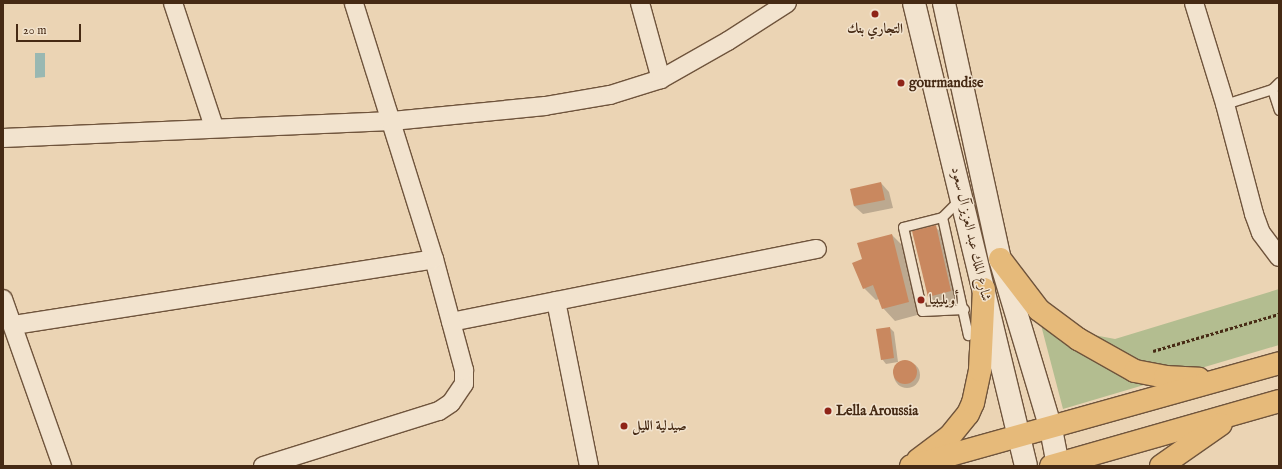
<!DOCTYPE html>
<meta charset="utf-8">
<style>
body{margin:0}
#map{position:relative;width:1282px;height:469px;overflow:hidden;background:#ebd4b4;font-family:"IM FELL English",Amiri,serif}
div>[style]{position:absolute}
.green>*{inset:0;background:#b3bd90}
.water>*{inset:0;background:#99b8b2}
.shadow>*{inset:0;background:#0003}
.round{border-radius:50%}
.building>*{inset:0;background:#c9885f}
.path>*{height:2.5px;margin-top:-1.25px;transform-origin:0;background:repeating-linear-gradient(90deg,#462a14 0 3px,transparent 0 5px)}
.roads{filter:drop-shadow(1px 0 #6f543c) drop-shadow(-1px 0 #6f543c) drop-shadow(0 1px #6f543c) drop-shadow(0 -1px #6f543c)}
.service>*{height:9px;margin:-4.5px;padding:0 4.5px;transform-origin:4.5px;border-radius:4.5px;background:#f2e3ce}
.minor>*{height:18px;margin:-9px;padding:0 9px;transform-origin:9px;border-radius:9px;background:#f2e3ce}
.secondary>*{height:22px;margin:-11px;padding:0 11px;transform-origin:11px;border-radius:11px;background:#f2e3ce}
.trunk>*{height:22px;margin:-11px;padding:0 11px;transform-origin:11px;border-radius:11px;background:#e6ba7a}
.dots>*{width:11px;height:11px;translate:-50% -50%;box-sizing:border-box;border:2px solid #f2e3ce;border-radius:50%}
span{translate:-50% -50%;white-space:nowrap;text-align:center;line-height:1.15;-webkit-text-stroke:3px #f2e3ce;paint-order:stroke}
.poi-label{font-size:14px;color:#462a14;font-weight:700}
.left{translate:0 -50%;text-align:left}
.street-label{font-size:14px;color:#462a14}
.frame{position:absolute;inset:0;border:4px solid #462a14;pointer-events:none}
.scale{position:absolute;left:16px;top:24px;width:65px;height:18px;box-sizing:border-box;border:2px solid #462a14;border-top:0;padding-left:5px;font-size:12px;line-height:14px;white-space:nowrap;color:#462a14;-webkit-text-stroke:3px #f2e3ce;paint-order:stroke}
</style>
<div id="map">
<div class="green">
<i style="clip-path:polygon(1279px 289px,1279px 345px,1063px 409px,1041px 325px,1115px 339px)"></i>
</div>
<div class="water">
<i style="clip-path:polygon(35px 53px,45px 53px,45px 77px,35px 78px)"></i>
</div>
<div class="shadow">
<i style="clip-path:polygon(881px 183px,889px 192px,893px 208px,863px 214px,854px 206px,851px 190px)"></i>
<i style="clip-path:polygon(935px 227px,944px 235px,959px 300px,938px 305px,929px 296px)"></i>
<i style="clip-path:polygon(892px 235px,904px 247px,921px 314px,895px 321px,883px 308px,879px 299px,876px 300px,864px 288px,864px 259px)"></i>
<i style="clip-path:polygon(890px 328px,894px 332px,898px 362px,886px 364px,882px 359px)"></i>
<i class="round" style="left:894px;top:362px;width:26px;height:26px"></i>
</div>
<div class="building">
<i style="clip-path:polygon(881px 182px,885px 200px,854px 206px,850px 189px)"></i>
<i style="clip-path:polygon(936px 225px,951px 291px,928px 297px,912px 231px)"></i>
<i style="clip-path:polygon(892px 234px,909px 302px,882px 309px,873px 285px,863px 289px,852px 263px,862px 259px,857px 243px)"></i>
<i style="clip-path:polygon(890px 327px,894px 358px,881px 360px,876px 329px)"></i>
<i class="round" style="left:893px;top:360px;width:24px;height:24px"></i>
</div>
<div class="path">
<i style="left:1153px;top:351px;width:131px;rotate:-16.4deg"></i>
</div>
<div class="roads">
<div class="service">
<i style="left:1272px;top:89px;width:22px;rotate:72deg"></i>
<i style="left:1225px;top:104px;width:49px;rotate:-17.7deg"></i>
<i style="left:1272px;top:89px;width:10px;rotate:-45deg"></i>
<i style="left:960px;top:199px;width:25px;rotate:135deg"></i>
<i style="left:942px;top:217px;width:121px;rotate:77.6deg"></i>
<i style="left:942px;top:217px;width:40px;rotate:165.6deg"></i>
<i style="left:903px;top:227px;width:86px;rotate:77.3deg"></i>
<i style="left:922px;top:311px;width:42px;rotate:-2.7deg"></i>
</div>
<div class="minor">
<i style="left:173px;top:3px;width:131px;rotate:71.7deg"></i>
<i style="left:640px;top:3px;width:79px;rotate:74.6deg"></i>
<i style="left:1194px;top:3px;width:106px;rotate:72.9deg"></i>
<i style="left:1225px;top:104px;width:114px;rotate:75.2deg"></i>
<i style="left:1254px;top:214px;width:20px;rotate:70deg"></i>
<i style="left:1261px;top:233px;width:30px;rotate:53deg"></i>
<i style="left:3px;top:138px;width:389px;rotate:-2.5deg"></i>
<i style="left:392px;top:121px;width:154px;rotate:-5.6deg"></i>
<i style="left:545px;top:106px;width:66px;rotate:-9.6deg"></i>
<i style="left:610px;top:95px;width:53px;rotate:-17.4deg"></i>
<i style="left:661px;top:79px;width:77px;rotate:-29.6deg"></i>
<i style="left:728px;top:41px;width:70px;rotate:-32.8deg"></i>
<i style="left:3px;top:299px;width:177px;rotate:70.5deg"></i>
<i style="left:556px;top:301px;width:168px;rotate:78.7deg"></i>
<i style="left:451px;top:322px;width:373px;rotate:-11.3deg"></i>
<i style="left:14px;top:325px;width:425px;rotate:-8.9deg"></i>
<i style="left:263px;top:466px;width:184px;rotate:-17.4deg"></i>
<i style="left:439px;top:411px;width:14px;rotate:-34deg"></i>
<i style="left:451px;top:403px;width:23px;rotate:-56deg"></i>
<i style="left:464px;top:384px;width:14px;rotate:-90deg"></i>
<i style="left:464px;top:370px;width:115px;rotate:-105.1deg"></i>
<i style="left:434px;top:259px;width:268px;rotate:-107.4deg"></i>
</div>
<div class="secondary">
<i style="left:914px;top:3px;width:476px;rotate:76.4deg"></i>
<i style="left:944px;top:3px;width:262px;rotate:77.7deg"></i>
<i style="left:1000px;top:259px;width:177px;rotate:73.3deg"></i>
<i style="left:1051px;top:429px;width:38px;rotate:79deg"></i>
</div>
<div class="trunk">
<i style="left:1000px;top:259px;width:64px;rotate:52.6deg"></i>
<i style="left:1039px;top:310px;width:49px;rotate:36.6deg"></i>
<i style="left:1078px;top:339px;width:65px;rotate:29.3deg"></i>
<i style="left:1135px;top:371px;width:31px;rotate:11deg"></i>
<i style="left:1165px;top:377px;width:34px;rotate:3deg"></i>
<i style="left:918px;top:460px;width:40px;rotate:-37deg"></i>
<i style="left:950px;top:436px;width:28px;rotate:-51deg"></i>
<i style="left:968px;top:414px;width:12px;rotate:-66deg"></i>
<i style="left:973px;top:403px;width:34px;rotate:-78deg"></i>
<i style="left:980px;top:370px;width:81px;rotate:-87.2deg"></i>
<i style="left:911px;top:466px;width:382px;rotate:-15.6deg"></i>
<i style="left:1051px;top:466px;width:237px;rotate:-15.9deg"></i>
<i style="left:1161px;top:466px;width:73px;rotate:-35deg"></i>
</div>
</div>
<div class="dots">
<i style="left:875px;top:14px;background:#8f2418"></i>
<i style="left:901px;top:83px;background:#8f2418"></i>
<i style="left:921px;top:300px;background:#8f2418"></i>
<i style="left:828px;top:411px;background:#8f2418"></i>
<i style="left:624px;top:426px;background:#8f2418"></i>
</div>
<div class="poi-label">
<span style="left:875px;top:29px">التجاري بنك</span>
<span class="left" style="left:909px;top:83px">gourmandise</span>
<span class="left" style="left:929px;top:300px">أويليبيا</span>
<span class="left" style="left:836px;top:411px">Lella Aroussia</span>
<span class="left" style="left:632px;top:426px">صيدلية الليل</span>
</div>
<div class="street-label">
<span style="left:971px;top:234px;rotate:77deg">شارع الملك عبد العزيز آل سعود</span>
</div>
<div class="frame"></div>
<div class="scale">20 m</div>
</div>
